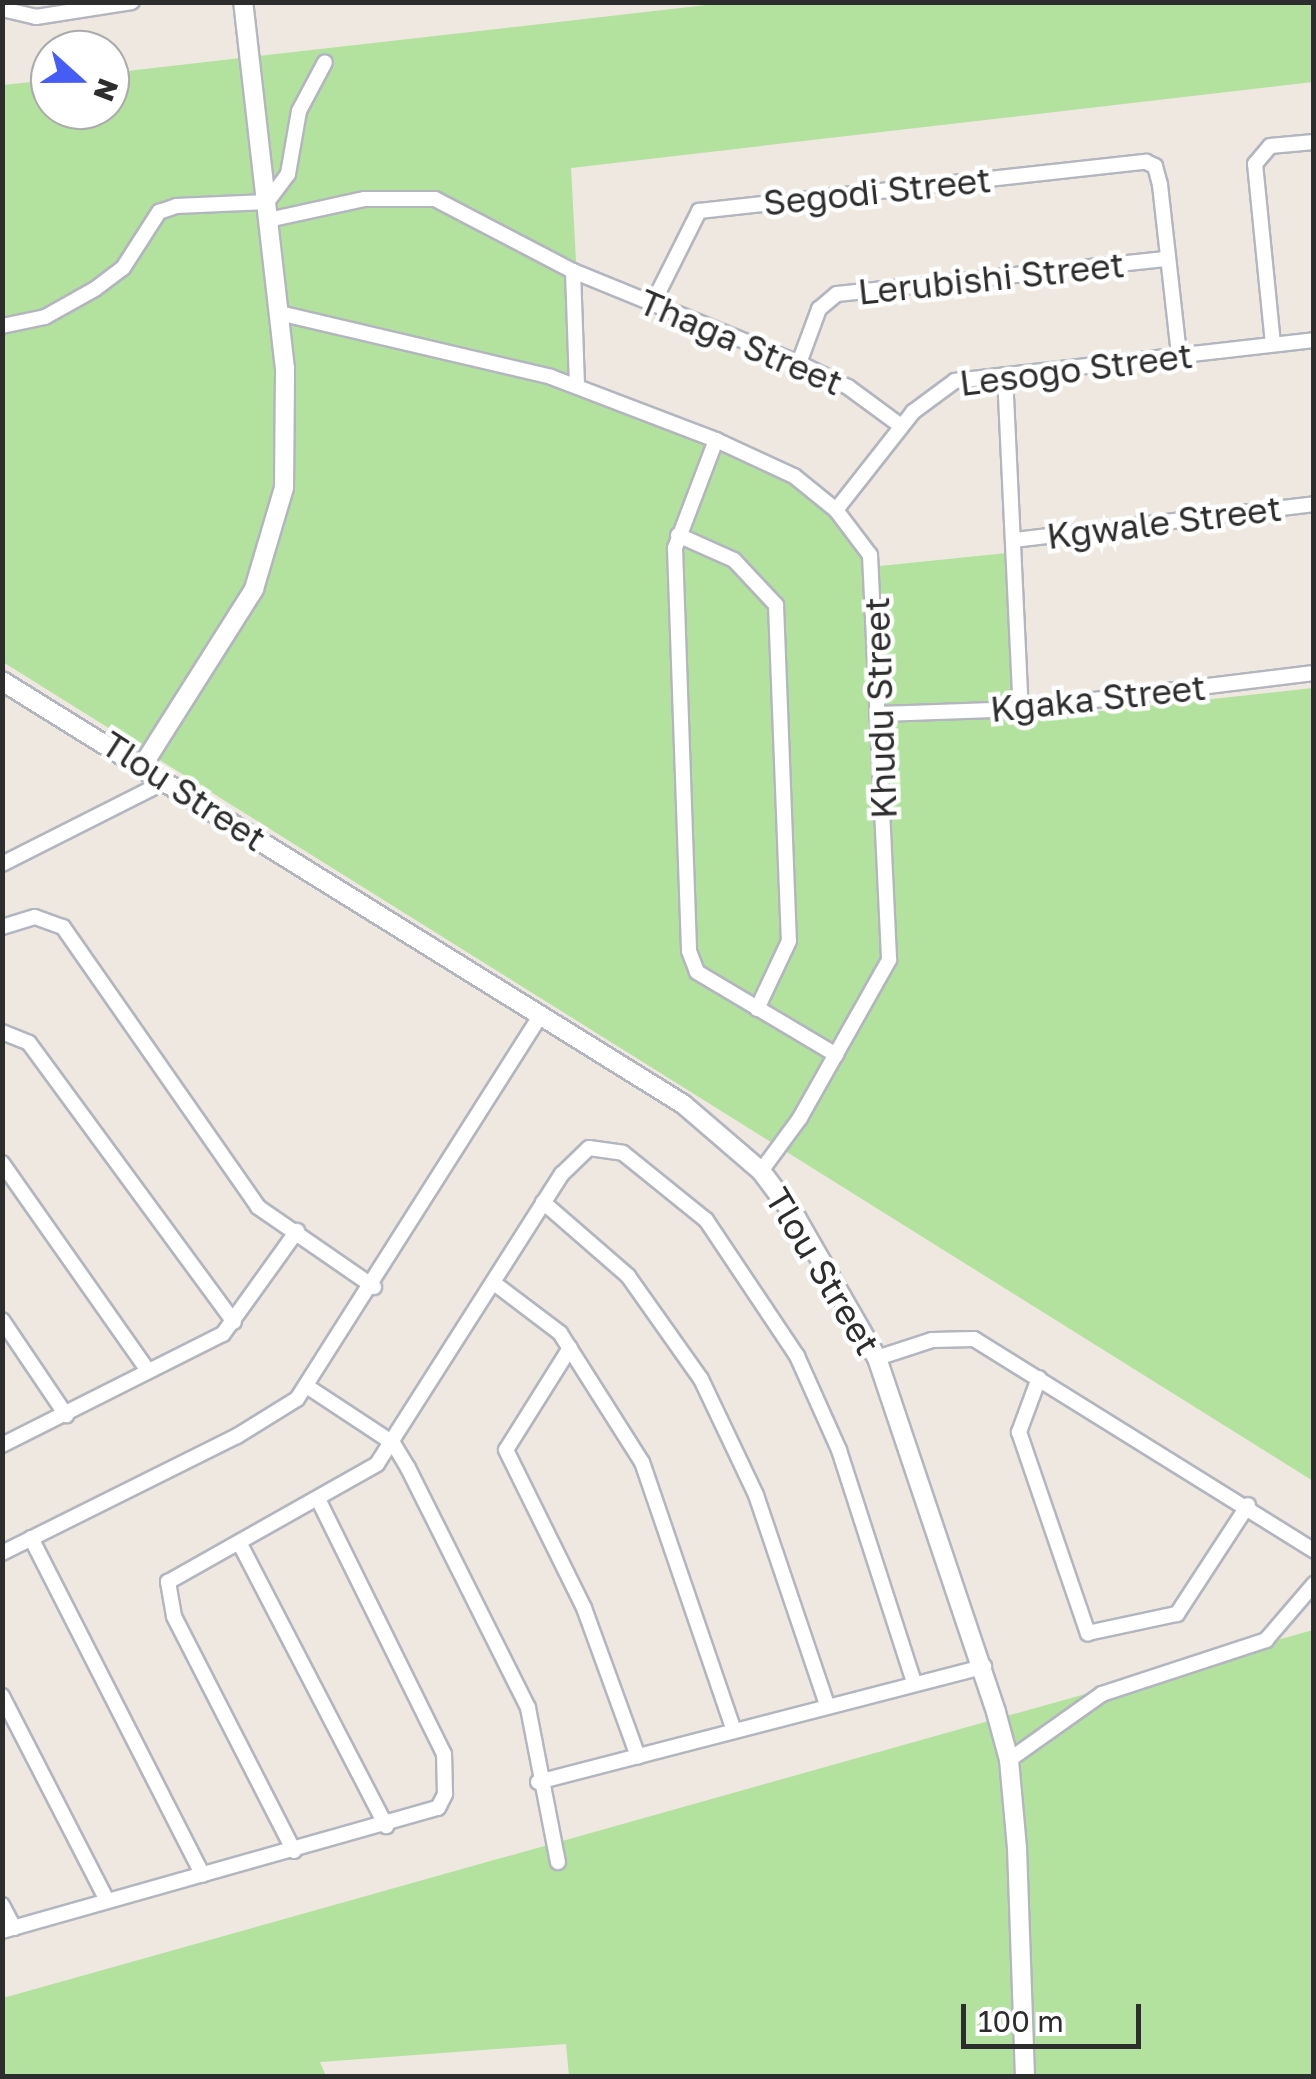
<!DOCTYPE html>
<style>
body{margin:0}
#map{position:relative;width:1316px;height:2079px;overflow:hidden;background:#eee8e0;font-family:"Golos Text",sans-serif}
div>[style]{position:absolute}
.green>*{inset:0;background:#b2e29e}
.roads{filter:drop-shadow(2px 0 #b3b5bf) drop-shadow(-2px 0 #b3b5bf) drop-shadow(0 2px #b3b5bf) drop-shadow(0 -2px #b3b5bf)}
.minor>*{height:14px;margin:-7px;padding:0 7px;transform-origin:7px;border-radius:7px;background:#fff}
.tertiary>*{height:18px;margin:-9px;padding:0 9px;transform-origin:9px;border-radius:9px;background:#fff}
span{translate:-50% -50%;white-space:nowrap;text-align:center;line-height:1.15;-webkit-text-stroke:9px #fff;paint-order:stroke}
.street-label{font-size:35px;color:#2d2d2d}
.frame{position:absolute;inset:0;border:5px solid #2d2d2d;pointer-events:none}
.north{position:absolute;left:30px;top:30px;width:100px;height:100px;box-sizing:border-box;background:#fff;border:2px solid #ababab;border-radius:50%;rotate:111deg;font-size:28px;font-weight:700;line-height:40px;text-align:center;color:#2d2d2d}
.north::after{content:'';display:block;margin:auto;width:35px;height:45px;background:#455df5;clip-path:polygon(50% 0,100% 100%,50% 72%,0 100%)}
.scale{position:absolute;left:961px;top:2004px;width:180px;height:45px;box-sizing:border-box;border:5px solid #2d2d2d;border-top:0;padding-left:12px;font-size:30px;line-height:35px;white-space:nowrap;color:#2d2d2d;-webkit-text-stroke:8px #fff;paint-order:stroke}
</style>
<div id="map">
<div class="green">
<i style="clip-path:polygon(724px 3px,1313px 3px,1313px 82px,571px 168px,583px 391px,775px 467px,835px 507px,870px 567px,1007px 553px,1020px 720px,1313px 688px,1313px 1481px,3px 662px,3px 85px,50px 80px,50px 110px,110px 110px,110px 73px)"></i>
<i style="clip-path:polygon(1313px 1630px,1313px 2076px,569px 2076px,566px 2044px,320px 2062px,326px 2076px,3px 2076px,3px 1998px)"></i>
</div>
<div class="roads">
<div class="minor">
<i style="left:2px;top:9px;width:35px;rotate:13deg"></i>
<i style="left:36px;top:17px;width:97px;rotate:-8.9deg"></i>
<i style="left:268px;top:220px;width:98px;rotate:-12.3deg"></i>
<i style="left:364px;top:199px;width:71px"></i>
<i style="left:435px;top:199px;width:156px;rotate:27.6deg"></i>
<i style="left:573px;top:271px;width:244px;rotate:22.2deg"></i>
<i style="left:799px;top:363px;width:55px;rotate:26.1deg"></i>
<i style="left:848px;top:387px;width:66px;rotate:36.3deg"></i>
<i style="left:573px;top:271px;width:113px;rotate:88deg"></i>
<i style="left:653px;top:303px;width:103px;rotate:-63.4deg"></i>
<i style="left:699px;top:211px;width:450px;rotate:-6.3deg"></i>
<i style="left:1146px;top:162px;width:10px;rotate:24deg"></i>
<i style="left:1155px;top:166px;width:20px;rotate:75deg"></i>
<i style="left:1160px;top:185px;width:171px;rotate:83.6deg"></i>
<i style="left:279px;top:313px;width:279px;rotate:13.2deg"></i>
<i style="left:551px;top:377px;width:177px;rotate:20.9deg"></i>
<i style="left:716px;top:440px;width:86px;rotate:24.8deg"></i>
<i style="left:794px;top:476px;width:54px;rotate:39deg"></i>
<i style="left:836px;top:510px;width:56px;rotate:52.9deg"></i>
<i style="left:870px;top:555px;width:405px;rotate:87.3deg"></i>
<i style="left:889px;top:960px;width:181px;rotate:119.4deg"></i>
<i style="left:800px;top:1118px;width:66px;rotate:126.3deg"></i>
<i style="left:2px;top:326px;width:44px;rotate:-11.8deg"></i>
<i style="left:45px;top:317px;width:57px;rotate:-29.2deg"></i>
<i style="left:95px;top:289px;width:35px;rotate:-37deg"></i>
<i style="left:123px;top:268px;width:67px;rotate:-57.3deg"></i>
<i style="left:159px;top:212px;width:18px;rotate:-19deg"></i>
<i style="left:176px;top:206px;width:91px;rotate:-2.5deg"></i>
<i style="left:267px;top:202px;width:35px;rotate:-53deg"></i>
<i style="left:288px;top:174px;width:64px;rotate:-80.1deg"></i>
<i style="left:299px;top:111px;width:55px;rotate:-62deg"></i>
<i style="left:1273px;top:344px;width:181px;rotate:-95.7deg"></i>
<i style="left:1255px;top:164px;width:23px;rotate:-50deg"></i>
<i style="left:1270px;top:146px;width:44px;rotate:-5.2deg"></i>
<i style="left:799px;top:363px;width:58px;rotate:-69.7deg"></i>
<i style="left:819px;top:309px;width:23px;rotate:-40deg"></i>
<i style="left:837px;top:294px;width:330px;rotate:-6.1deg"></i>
<i style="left:1005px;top:375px;width:334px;rotate:87.3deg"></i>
<i style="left:716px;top:440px;width:116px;rotate:110.8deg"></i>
<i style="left:675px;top:548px;width:403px;rotate:88deg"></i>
<i style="left:689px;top:951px;width:22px;rotate:69deg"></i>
<i style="left:697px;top:972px;width:162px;rotate:30.8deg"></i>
<i style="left:836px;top:510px;width:125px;rotate:-51.8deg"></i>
<i style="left:913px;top:412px;width:52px;rotate:-36.4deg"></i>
<i style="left:955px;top:381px;width:361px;rotate:-6.5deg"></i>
<i style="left:678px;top:535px;width:61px;rotate:24.1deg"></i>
<i style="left:734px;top:560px;width:62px;rotate:47deg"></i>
<i style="left:776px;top:605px;width:336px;rotate:87.8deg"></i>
<i style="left:789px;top:941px;width:75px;rotate:115.2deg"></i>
<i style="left:1014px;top:540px;width:302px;rotate:-6.8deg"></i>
<i style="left:881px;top:714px;width:140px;rotate:-2deg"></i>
<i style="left:1021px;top:709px;width:295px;rotate:-7deg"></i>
<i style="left:2px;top:864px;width:182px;rotate:-26.8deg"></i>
<i style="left:2px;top:927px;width:34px;rotate:-17deg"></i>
<i style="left:35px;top:917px;width:30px;rotate:20deg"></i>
<i style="left:63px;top:927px;width:341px;rotate:55.1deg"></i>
<i style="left:258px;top:1207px;width:141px;rotate:34.6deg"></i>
<i style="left:2px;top:1032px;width:29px;rotate:22deg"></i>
<i style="left:29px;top:1043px;width:346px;rotate:53.7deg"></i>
<i style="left:2px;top:1163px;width:254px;rotate:54.9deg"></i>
<i style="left:543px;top:1202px;width:113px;rotate:41deg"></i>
<i style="left:628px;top:1276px;width:126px;rotate:54.7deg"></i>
<i style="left:701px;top:1379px;width:128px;rotate:64.6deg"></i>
<i style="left:756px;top:1495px;width:222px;rotate:71.3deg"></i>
<i style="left:494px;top:1283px;width:83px;rotate:37.1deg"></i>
<i style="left:560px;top:1333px;width:153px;rotate:57.6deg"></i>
<i style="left:642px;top:1462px;width:283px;rotate:71.1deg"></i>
<i style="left:2px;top:1320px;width:115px;rotate:56deg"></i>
<i style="left:570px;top:1348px;width:120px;rotate:122.1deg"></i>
<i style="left:506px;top:1450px;width:176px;rotate:63.7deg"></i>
<i style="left:584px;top:1608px;width:158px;rotate:70deg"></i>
<i style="left:877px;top:1358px;width:58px;rotate:-18.1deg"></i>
<i style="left:932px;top:1340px;width:42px;rotate:-1.4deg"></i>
<i style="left:974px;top:1339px;width:401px;rotate:31.9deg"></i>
<i style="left:1039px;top:1378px;width:58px;rotate:110.3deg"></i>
<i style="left:1019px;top:1432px;width:213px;rotate:71.1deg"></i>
<i style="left:1088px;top:1633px;width:91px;rotate:-12.1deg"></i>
<i style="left:1177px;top:1614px;width:130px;rotate:-56.9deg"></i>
<i style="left:308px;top:1387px;width:102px;rotate:33.4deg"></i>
<i style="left:393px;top:1443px;width:29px;rotate:59deg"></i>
<i style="left:408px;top:1468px;width:268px;rotate:63.4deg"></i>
<i style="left:528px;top:1708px;width:157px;rotate:79deg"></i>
<i style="left:2px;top:1445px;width:247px;rotate:-26.7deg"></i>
<i style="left:223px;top:1334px;width:127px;rotate:-54.3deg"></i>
<i style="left:31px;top:1538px;width:378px;rotate:63deg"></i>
<i style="left:240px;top:1544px;width:318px;rotate:62.6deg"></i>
<i style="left:2px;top:1553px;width:263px;rotate:-26.5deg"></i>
<i style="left:237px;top:1436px;width:70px;rotate:-31.7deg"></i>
<i style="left:297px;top:1399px;width:454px;rotate:-57.6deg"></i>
<i style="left:2px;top:1696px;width:229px;rotate:62.8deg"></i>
<i style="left:1009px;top:1760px;width:114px;rotate:-35.4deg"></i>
<i style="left:1102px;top:1694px;width:173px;rotate:-18.2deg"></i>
<i style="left:1266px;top:1640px;width:74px;rotate:-49.4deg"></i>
<i style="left:538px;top:1782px;width:461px;rotate:-14.5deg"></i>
<i style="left:294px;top:1851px;width:264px;rotate:-117.1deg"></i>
<i style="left:174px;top:1616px;width:35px;rotate:-100deg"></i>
<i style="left:168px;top:1582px;width:240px;rotate:-29.4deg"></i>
<i style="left:377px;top:1464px;width:344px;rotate:-57.5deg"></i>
<i style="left:562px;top:1174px;width:37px;rotate:-44deg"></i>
<i style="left:589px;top:1148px;width:34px;rotate:8deg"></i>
<i style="left:623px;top:1153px;width:107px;rotate:38.9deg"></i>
<i style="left:706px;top:1220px;width:164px;rotate:56.2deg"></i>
<i style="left:797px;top:1356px;width:103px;rotate:65.9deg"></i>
<i style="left:839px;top:1450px;width:244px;rotate:72.1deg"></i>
<i style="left:2px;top:1905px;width:26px;rotate:62deg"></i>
<i style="left:2px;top:1931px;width:453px;rotate:-15.8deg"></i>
<i style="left:438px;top:1808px;width:16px;rotate:-63deg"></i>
<i style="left:445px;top:1794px;width:40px;rotate:-91.4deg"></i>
<i style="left:444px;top:1754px;width:282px;rotate:-116.3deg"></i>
</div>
<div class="tertiary">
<i style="left:2px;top:681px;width:802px;rotate:31.85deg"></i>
<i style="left:683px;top:1104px;width:103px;rotate:40.7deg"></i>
<i style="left:761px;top:1171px;width:60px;rotate:53.1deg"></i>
<i style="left:797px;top:1219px;width:160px;rotate:60.1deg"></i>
<i style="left:877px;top:1358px;width:373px;rotate:71.4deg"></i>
<i style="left:996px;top:1712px;width:50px;rotate:74.8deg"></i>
<i style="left:1009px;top:1760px;width:88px;rotate:84.8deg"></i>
<i style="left:1017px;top:1848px;width:228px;rotate:88deg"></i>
<i style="left:141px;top:768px;width:212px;rotate:-57.7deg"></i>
<i style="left:254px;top:589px;width:105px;rotate:-73.5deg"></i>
<i style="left:284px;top:488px;width:119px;rotate:-89.5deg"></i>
<i style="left:285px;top:369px;width:369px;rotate:-96.5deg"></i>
</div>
</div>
<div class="street-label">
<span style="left:877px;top:191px;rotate:-6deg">Segodi Street</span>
<span style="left:991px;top:278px;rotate:-6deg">Lerubishi Street</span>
<span style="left:741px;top:342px;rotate:23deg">Thaga Street</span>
<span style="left:1076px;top:369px;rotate:-7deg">Lesogo Street</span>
<span style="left:1164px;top:522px;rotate:-7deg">Kgwale Street</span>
<span style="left:1098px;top:698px;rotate:-6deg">Kgaka Street</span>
<span style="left:880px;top:708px;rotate:-92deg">Khudu Street</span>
<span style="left:184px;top:791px;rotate:33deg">Tlou Street</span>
<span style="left:823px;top:1271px;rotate:59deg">Tlou Street</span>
</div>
<div class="frame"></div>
<div class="north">N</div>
<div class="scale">100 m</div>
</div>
